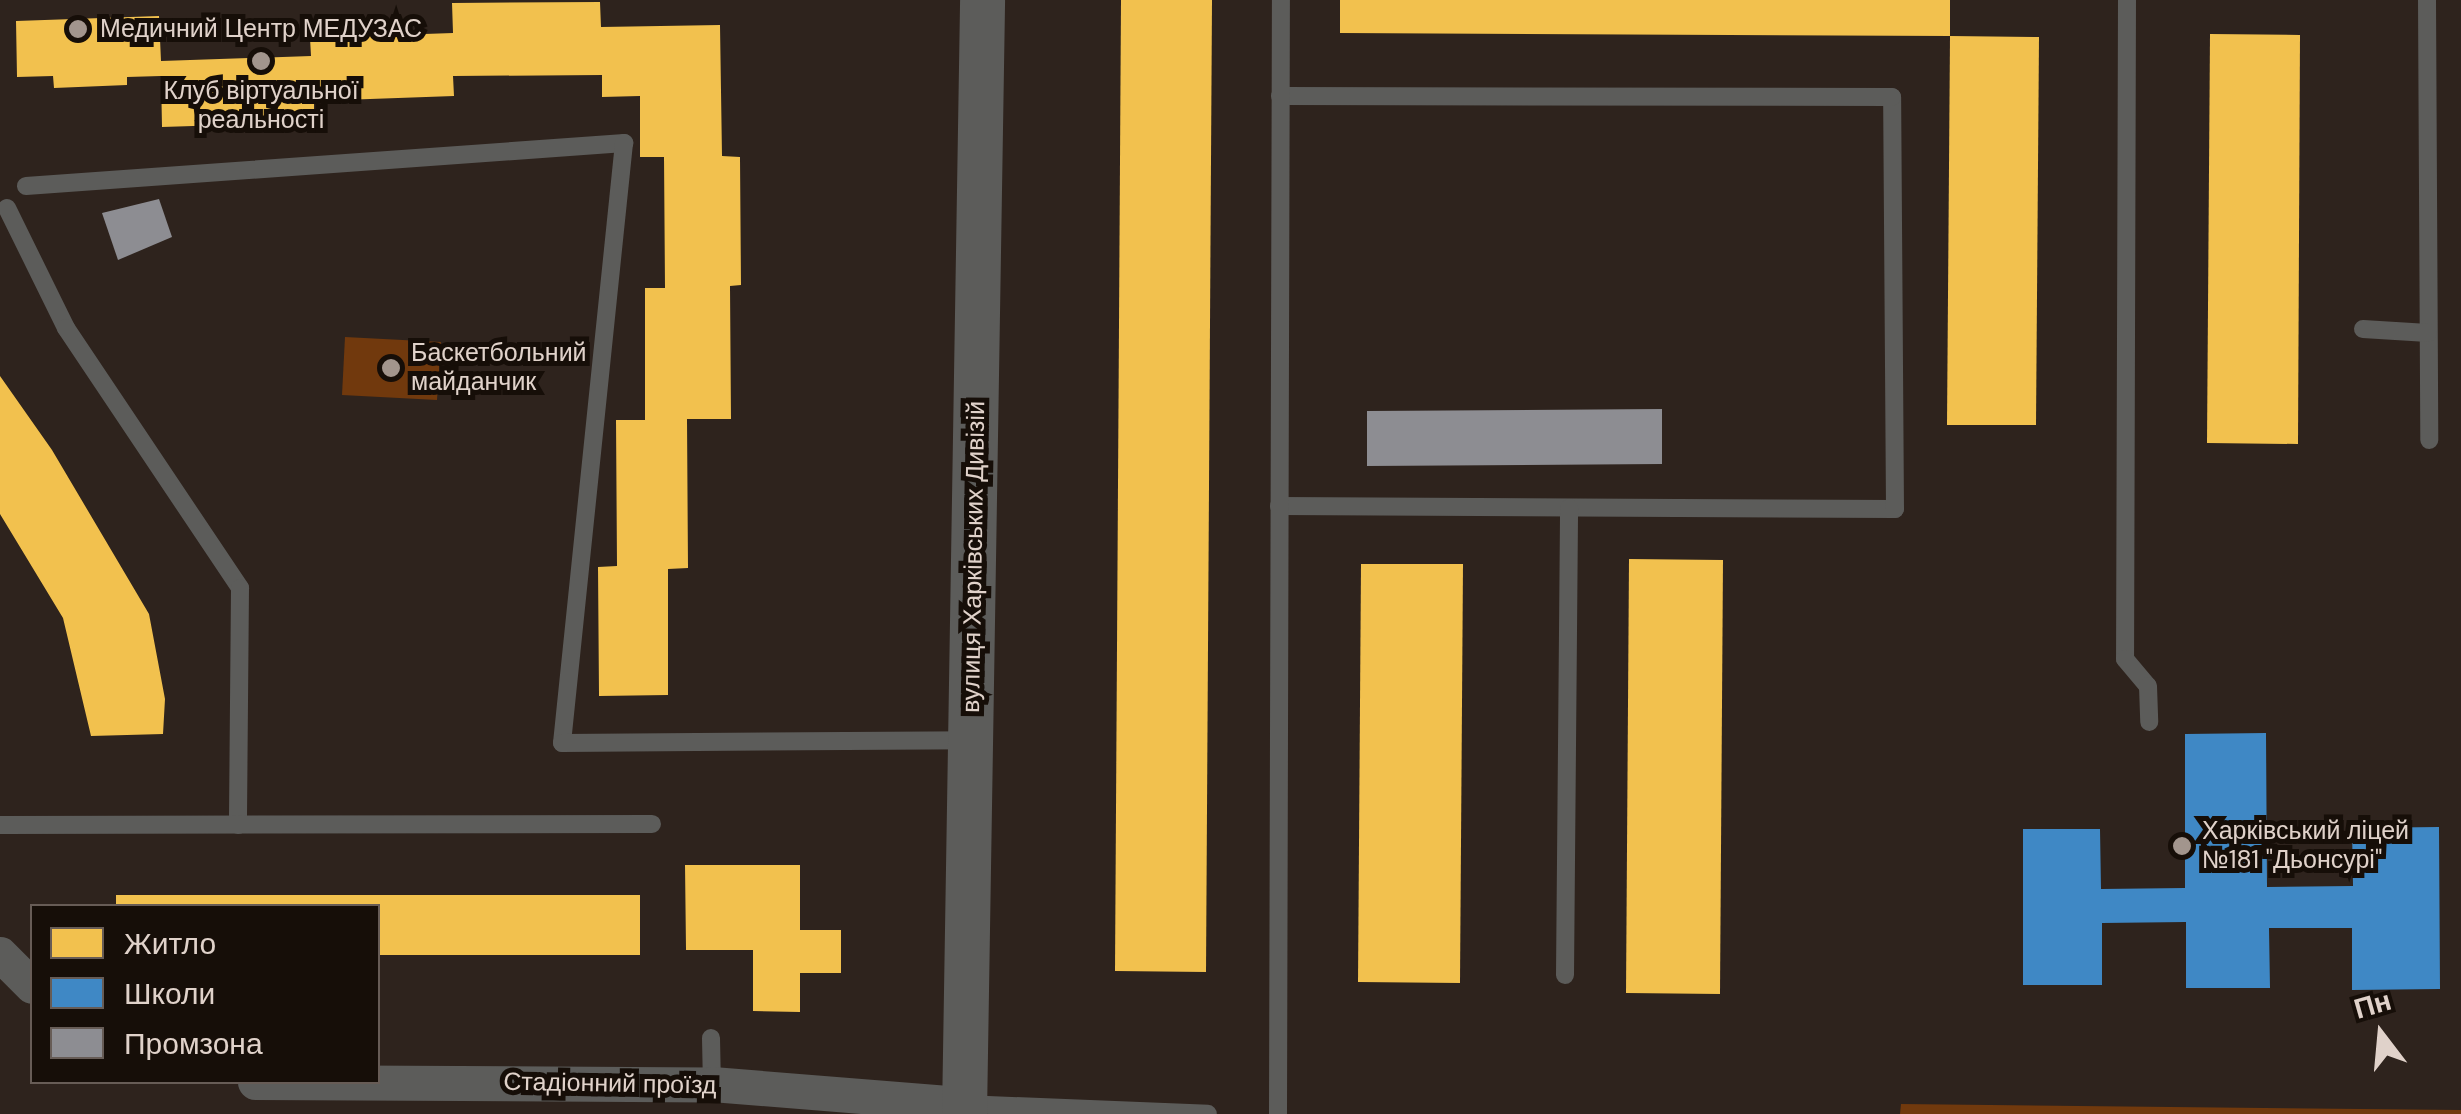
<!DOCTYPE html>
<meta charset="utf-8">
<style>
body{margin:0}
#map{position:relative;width:2461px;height:1114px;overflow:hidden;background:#2e231d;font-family:"DM Sans",sans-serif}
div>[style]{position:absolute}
.green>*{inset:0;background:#71390d}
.homes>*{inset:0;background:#f2c14e}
.schools>*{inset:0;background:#3f88c5}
.industry>*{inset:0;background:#8d8d92}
.service>*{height:18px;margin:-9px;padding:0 9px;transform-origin:9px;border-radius:9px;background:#5c5c5a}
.minor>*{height:35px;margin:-17.5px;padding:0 17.5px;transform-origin:17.5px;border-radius:17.5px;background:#5c5c5a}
.tertiary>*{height:45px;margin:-22.5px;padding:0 22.5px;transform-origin:22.5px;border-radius:22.5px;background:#5c5c5a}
.dots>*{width:28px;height:28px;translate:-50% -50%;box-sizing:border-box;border:5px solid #160e08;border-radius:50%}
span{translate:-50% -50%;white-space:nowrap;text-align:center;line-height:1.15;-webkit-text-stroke:10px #160e08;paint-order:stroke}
.poi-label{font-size:25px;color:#e0d2ca}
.left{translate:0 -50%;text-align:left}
.street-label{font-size:25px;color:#e0d2ca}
.legend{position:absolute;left:30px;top:904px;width:350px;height:180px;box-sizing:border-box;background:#160e08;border:2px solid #675c56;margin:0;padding:12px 18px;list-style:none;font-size:30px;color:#e0d2ca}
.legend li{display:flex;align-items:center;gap:20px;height:50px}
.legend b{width:50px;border:2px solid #675c56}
.north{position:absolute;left:2331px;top:984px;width:100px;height:100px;-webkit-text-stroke:8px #160e08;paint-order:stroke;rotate:344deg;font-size:28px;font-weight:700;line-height:40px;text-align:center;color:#e0d2ca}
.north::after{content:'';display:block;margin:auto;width:35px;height:45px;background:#e0d2ca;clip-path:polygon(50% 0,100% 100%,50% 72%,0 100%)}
</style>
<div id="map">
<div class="green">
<i style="clip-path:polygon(345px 337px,441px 342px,437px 400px,342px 395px)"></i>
<i style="clip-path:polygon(1901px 1104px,2461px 1110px,2461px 1114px,1900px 1114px)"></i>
</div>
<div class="homes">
<i style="clip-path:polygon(1121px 0,1212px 0,1206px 972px,1115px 971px)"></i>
<i style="clip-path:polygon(1340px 0,1950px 0,1950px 36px,1340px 33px)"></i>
<i style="clip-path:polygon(600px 2px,601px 27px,720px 25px,722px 156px,740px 157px,741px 285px,730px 286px,731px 419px,687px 419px,688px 568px,668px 569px,668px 695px,599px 696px,598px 567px,617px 566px,616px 420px,645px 420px,645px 288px,665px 288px,664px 157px,640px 157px,640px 96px,602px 97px,602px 75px,453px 76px,454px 96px,314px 101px,314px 122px,162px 127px,161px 76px,127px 77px,127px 85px,54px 88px,53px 76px,17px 77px,16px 21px,159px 16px,161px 61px,311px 56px,310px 38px,453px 33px,452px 3px)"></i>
<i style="clip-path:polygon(2210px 34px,2300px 35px,2298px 444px,2207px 443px)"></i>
<i style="clip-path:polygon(1950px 36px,2039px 37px,2036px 425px,1947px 425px)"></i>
<i style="clip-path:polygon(0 376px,52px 450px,149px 614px,165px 699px,163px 734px,91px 736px,63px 618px,0 514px)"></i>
<i style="clip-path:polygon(1629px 559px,1723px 560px,1720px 994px,1626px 993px)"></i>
<i style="clip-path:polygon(1361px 564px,1463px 564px,1460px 983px,1358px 982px)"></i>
<i style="clip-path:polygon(685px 865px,800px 865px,800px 930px,841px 930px,841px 973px,800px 973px,800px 1012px,753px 1011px,753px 950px,686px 950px)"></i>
<i style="clip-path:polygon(116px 895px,640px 895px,640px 955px,378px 955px,378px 906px,116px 906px)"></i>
</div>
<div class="schools">
<i style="clip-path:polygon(2266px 733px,2267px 887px,2353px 886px,2352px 828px,2439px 827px,2440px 989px,2352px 990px,2352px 928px,2269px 928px,2270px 988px,2186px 988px,2186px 922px,2102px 923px,2102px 985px,2023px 985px,2023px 829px,2100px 829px,2101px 889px,2185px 888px,2185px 734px)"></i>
</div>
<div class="industry">
<i style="clip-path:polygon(159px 199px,172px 237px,118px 260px,102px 213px)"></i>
<i style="clip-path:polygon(1662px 409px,1662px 464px,1367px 466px,1367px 411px)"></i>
</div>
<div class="service">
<i style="left:2127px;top:0;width:659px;rotate:90.17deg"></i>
<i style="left:2125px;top:659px;width:35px;rotate:50deg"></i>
<i style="left:2148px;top:686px;width:36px;rotate:88deg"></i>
<i style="left:2427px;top:0;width:440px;rotate:89.7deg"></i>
<i style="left:26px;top:186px;width:600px;rotate:-4.11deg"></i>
<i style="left:624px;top:143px;width:603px;rotate:95.9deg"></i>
<i style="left:562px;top:743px;width:409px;rotate:-0.4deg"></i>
<i style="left:7px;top:208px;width:134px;rotate:63.8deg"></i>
<i style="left:66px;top:328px;width:313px;rotate:56.2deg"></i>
<i style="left:240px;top:588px;width:237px;rotate:90.5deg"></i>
<i style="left:2363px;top:329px;width:65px;rotate:3.5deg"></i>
<i style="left:1279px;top:506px;width:616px;rotate:0.28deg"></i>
<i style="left:1895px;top:509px;width:412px;rotate:-90.4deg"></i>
<i style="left:1892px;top:97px;width:612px;rotate:-179.91deg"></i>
<i style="left:0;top:825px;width:652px;rotate:-0.09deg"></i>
<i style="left:1565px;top:975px;width:467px;rotate:-89.5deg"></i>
<i style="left:711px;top:1038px;width:46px;rotate:88.8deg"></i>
<i style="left:964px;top:1104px;width:244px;rotate:2.3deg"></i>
<i style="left:1278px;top:1114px;width:1114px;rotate:-89.85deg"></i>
</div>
<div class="minor">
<i style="left:0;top:954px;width:45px;rotate:45deg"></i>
<i style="left:255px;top:1082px;width:457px;rotate:0.3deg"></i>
<i style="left:712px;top:1084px;width:252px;rotate:4.6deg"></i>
</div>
<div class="tertiary">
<i style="left:964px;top:1114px;width:1114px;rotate:-89.07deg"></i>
</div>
<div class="dots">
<i style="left:78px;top:29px;background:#a2958d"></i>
<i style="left:261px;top:61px;background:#a2958d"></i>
<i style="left:391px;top:368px;background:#a2958d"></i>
<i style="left:2182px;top:846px;background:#a2958d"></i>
</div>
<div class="poi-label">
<span class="left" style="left:100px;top:29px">Медичний Центр МЕДУЗАС</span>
<span style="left:261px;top:106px">Клуб віртуальної<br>реальності</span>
<span class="left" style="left:411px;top:368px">Баскетбольний<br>майданчик</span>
<span class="left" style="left:2202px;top:846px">Харківський ліцей<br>№181 "Дьонсурі"</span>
</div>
<div class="street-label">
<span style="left:974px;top:557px;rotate:-89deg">вулиця Харківських Дивізій</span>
<span style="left:610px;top:1084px;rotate:1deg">Стадіонний проїзд</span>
</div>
<ul class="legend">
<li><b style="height:28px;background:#f2c14e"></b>Житло</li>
<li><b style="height:28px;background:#3f88c5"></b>Школи</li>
<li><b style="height:28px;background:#8d8d92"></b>Промзона</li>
</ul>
<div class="north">Пн</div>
</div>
